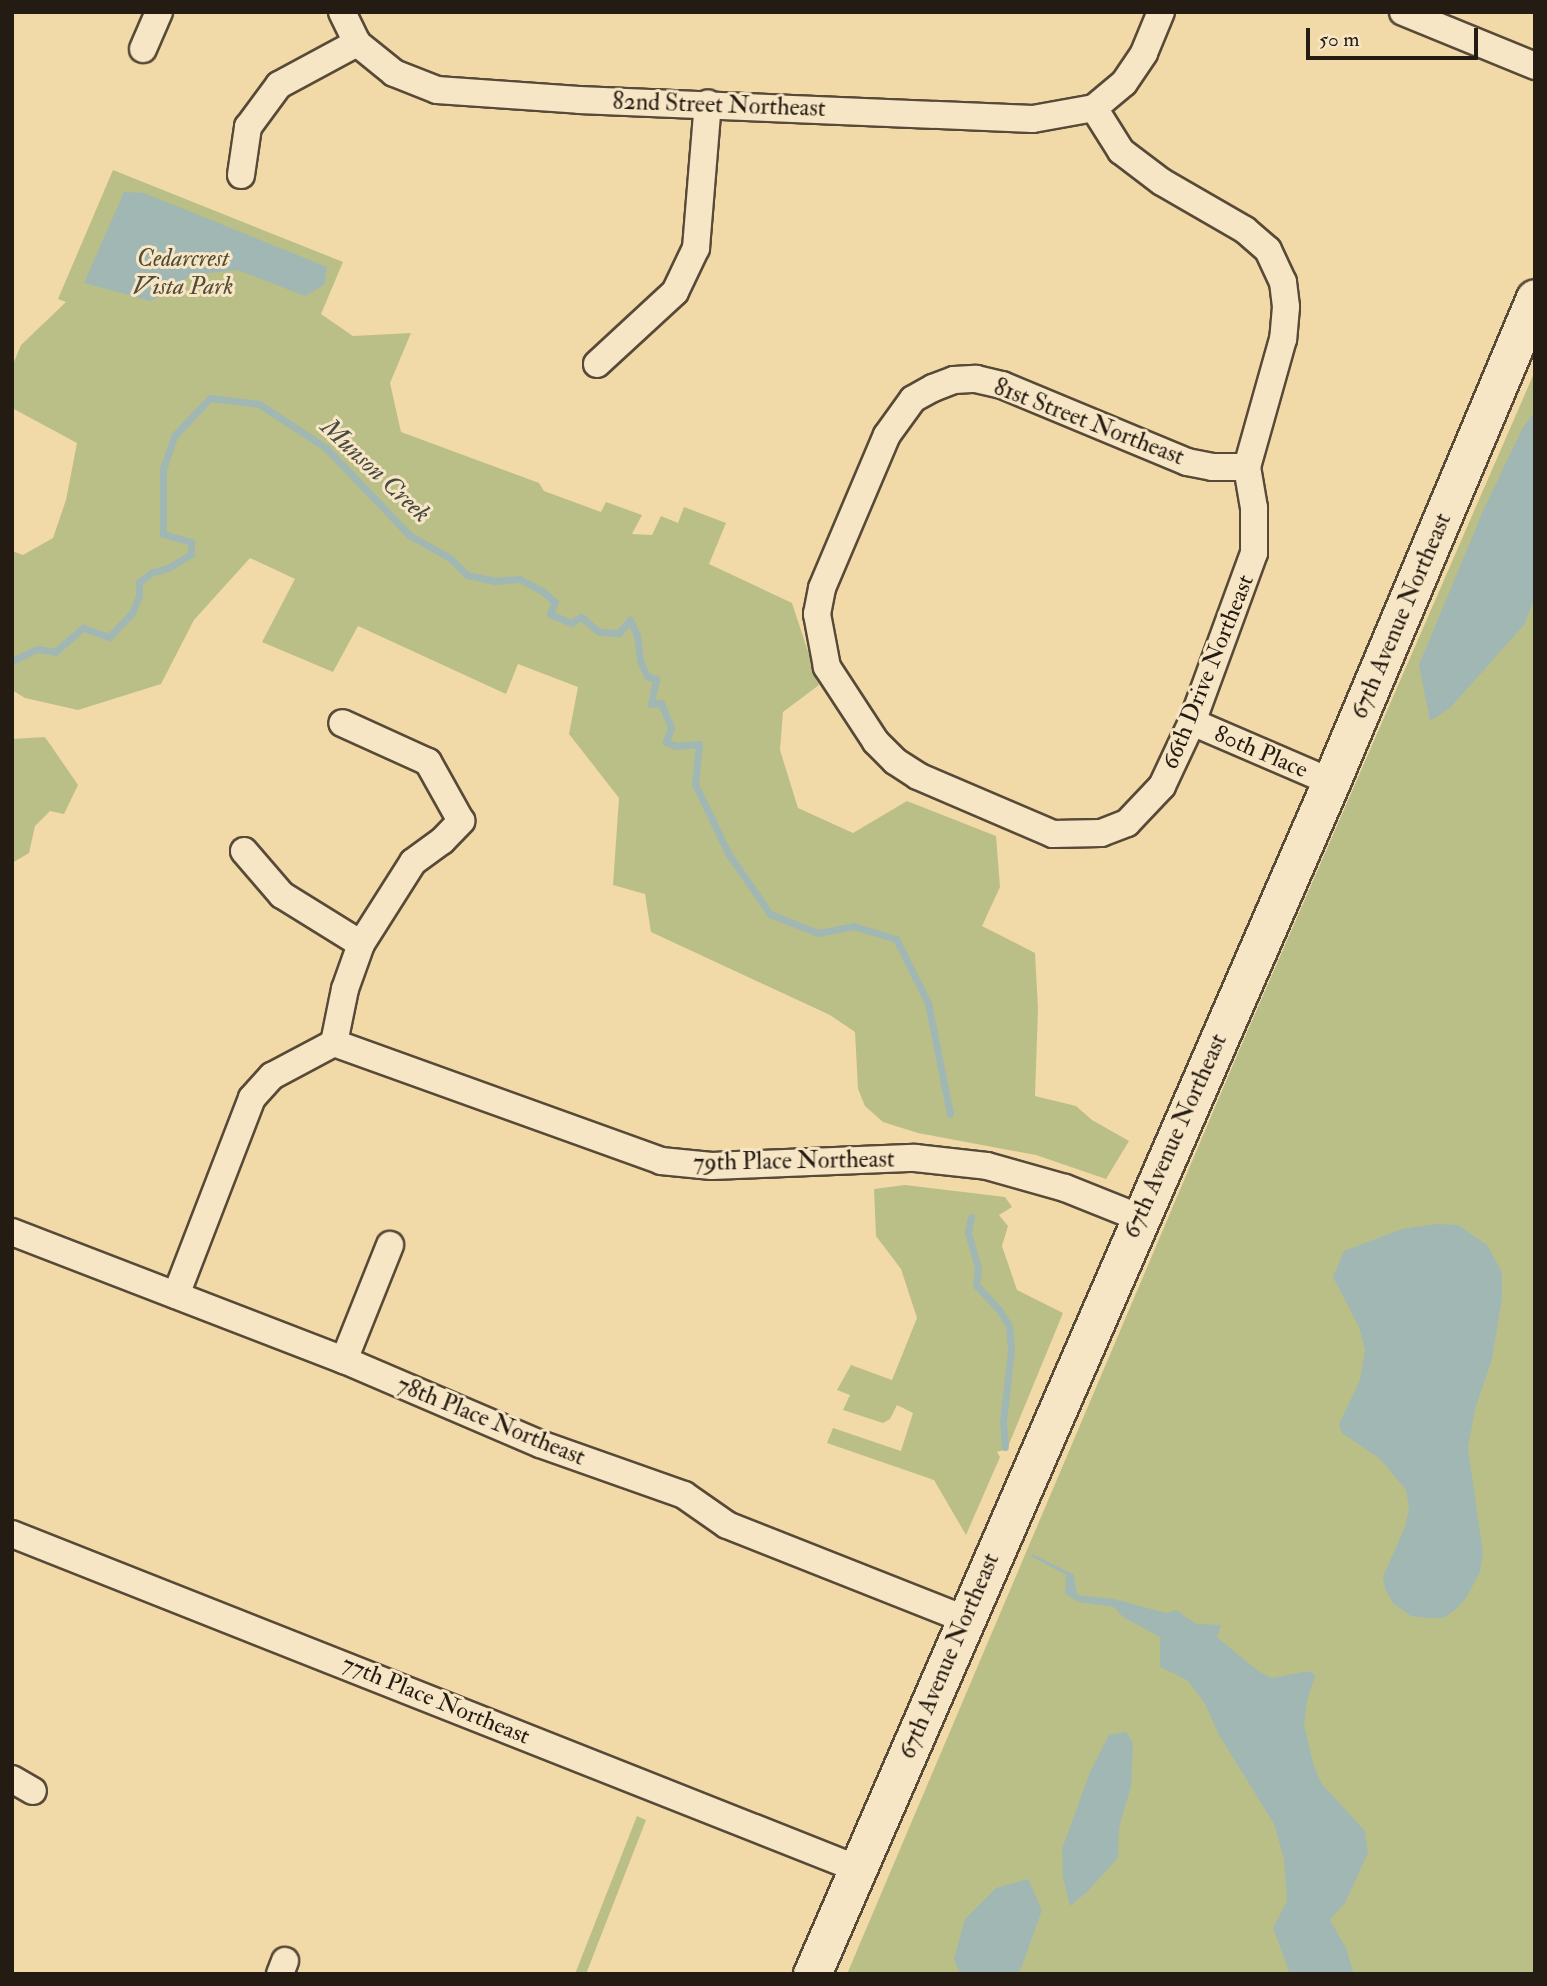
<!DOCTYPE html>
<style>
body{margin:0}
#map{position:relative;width:1547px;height:1986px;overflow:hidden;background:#f2d9a8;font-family:"IM FELL Double Pica",serif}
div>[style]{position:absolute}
.green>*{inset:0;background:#babf88}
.water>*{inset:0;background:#a0b7b3}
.stream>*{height:7px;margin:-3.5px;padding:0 3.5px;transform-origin:3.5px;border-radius:3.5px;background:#a0b7b3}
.roads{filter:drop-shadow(2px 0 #584a38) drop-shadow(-2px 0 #584a38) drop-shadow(0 2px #584a38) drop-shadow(0 -2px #584a38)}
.street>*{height:26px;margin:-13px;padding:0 13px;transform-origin:13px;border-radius:13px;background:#f7e6c6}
.secondary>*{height:37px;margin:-18.5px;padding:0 18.5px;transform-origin:18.5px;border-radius:18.5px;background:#f7e6c6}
span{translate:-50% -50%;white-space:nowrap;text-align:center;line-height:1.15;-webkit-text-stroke:6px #f7e6c6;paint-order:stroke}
.street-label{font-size:24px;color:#241b12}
.park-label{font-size:24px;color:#514c35;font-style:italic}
.water-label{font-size:26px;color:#494a42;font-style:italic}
.frame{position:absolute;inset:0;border:14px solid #241b12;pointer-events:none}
.scale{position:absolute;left:1306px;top:28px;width:172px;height:32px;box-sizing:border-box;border:4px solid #241b12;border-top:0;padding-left:9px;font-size:21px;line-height:24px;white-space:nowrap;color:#241b12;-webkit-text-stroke:5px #f7e6c6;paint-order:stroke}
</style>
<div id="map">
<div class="green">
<i style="clip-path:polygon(113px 170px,343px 262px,321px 314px,353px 336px,411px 333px,390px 383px,401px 432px,539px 483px,544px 491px,601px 512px,606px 502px,642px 515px,632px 534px,652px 535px,661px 516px,678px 523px,684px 507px,726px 523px,709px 564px,792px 603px,819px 685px,783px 712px,780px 750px,798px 808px,853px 833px,907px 801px,996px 836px,1000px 887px,982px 926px,1035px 953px,1038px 1009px,1035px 1096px,1076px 1106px,1092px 1120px,1129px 1141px,1106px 1179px,1036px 1155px,918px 1133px,883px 1122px,865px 1106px,858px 1089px,855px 1032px,830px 1015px,651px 932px,645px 894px,613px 885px,619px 798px,569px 734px,578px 687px,518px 664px,506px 694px,358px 626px,333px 672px,262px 642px,295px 579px,250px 558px,194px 620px,161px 684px,78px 710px,25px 698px,12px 690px,12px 551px,23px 555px,53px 538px,66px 500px,77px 443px,12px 408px,12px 367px,21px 345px,66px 302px,58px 299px)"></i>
<i style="clip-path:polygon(1535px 371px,1535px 1974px,847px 1974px,1241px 1046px)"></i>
<i style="clip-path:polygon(45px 737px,78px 785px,64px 814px,50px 811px,35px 826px,29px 853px,12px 863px,12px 739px)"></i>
<i style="clip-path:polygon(905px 1185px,1005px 1197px,1012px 1207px,999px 1215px,1008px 1226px,1002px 1246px,1017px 1290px,1063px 1313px,1007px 1449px,997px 1452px,1000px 1457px,966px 1535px,934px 1480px,827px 1443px,833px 1428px,901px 1451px,913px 1413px,897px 1405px,890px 1419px,883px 1423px,843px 1410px,850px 1395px,837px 1390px,851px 1365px,892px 1380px,917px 1318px,901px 1269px,876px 1236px,874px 1189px)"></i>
<i style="clip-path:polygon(637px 1816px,646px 1820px,586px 1974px,575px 1974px)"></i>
</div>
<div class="water">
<i style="clip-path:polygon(124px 192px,144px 193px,327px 267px,324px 285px,305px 296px,238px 270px,191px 275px,151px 301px,84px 283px)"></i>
<i style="clip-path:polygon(1535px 411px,1535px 598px,1524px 625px,1450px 708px,1430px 721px,1419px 665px,1483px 511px,1522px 429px)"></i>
<i style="clip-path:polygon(1437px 1224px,1458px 1225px,1487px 1245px,1502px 1272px,1502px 1298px,1492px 1359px,1475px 1409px,1468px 1448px,1483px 1553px,1480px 1572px,1466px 1598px,1456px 1609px,1444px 1618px,1427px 1618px,1411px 1616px,1393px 1603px,1385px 1589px,1383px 1577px,1405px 1527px,1409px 1508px,1406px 1490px,1380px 1459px,1342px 1433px,1339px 1424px,1360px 1380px,1365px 1350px,1359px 1327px,1333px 1277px,1344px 1251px,1402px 1229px)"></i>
<i style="clip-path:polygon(1033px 1554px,1074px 1575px,1077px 1595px,1114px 1599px,1166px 1613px,1176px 1610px,1196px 1624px,1221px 1625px,1217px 1637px,1258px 1671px,1272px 1678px,1303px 1672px,1312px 1672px,1315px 1676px,1307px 1701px,1304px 1724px,1313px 1763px,1321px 1783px,1365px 1831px,1368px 1853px,1345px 1903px,1330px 1920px,1346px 1948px,1354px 1974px,1290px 1974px,1273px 1928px,1287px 1901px,1284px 1859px,1274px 1824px,1219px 1735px,1204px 1702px,1187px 1680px,1160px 1667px,1160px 1637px,1123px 1617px,1114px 1607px,1079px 1602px,1065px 1594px,1066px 1575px,1031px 1556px)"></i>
<i style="clip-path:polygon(1126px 1732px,1133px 1743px,1131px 1786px,1119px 1828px,1118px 1858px,1087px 1892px,1070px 1906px,1063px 1877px,1062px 1849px,1090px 1772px,1109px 1735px)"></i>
<i style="clip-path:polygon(1028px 1879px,1042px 1910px,1019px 1974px,960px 1974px,954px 1959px,965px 1919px,996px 1888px)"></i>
</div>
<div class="stream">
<i style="left:12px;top:661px;width:28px;rotate:-26deg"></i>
<i style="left:37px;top:649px;width:18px;rotate:9deg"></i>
<i style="left:55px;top:652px;width:37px;rotate:-41deg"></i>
<i style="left:83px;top:628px;width:28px;rotate:19deg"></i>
<i style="left:109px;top:637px;width:33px;rotate:-46deg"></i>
<i style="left:132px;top:613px;width:18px;rotate:-68deg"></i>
<i style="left:139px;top:596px;width:14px;rotate:-90deg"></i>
<i style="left:139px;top:582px;width:17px;rotate:-36deg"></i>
<i style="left:153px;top:572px;width:16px;rotate:-15deg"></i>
<i style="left:168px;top:568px;width:27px;rotate:-31deg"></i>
<i style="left:191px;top:554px;width:12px;rotate:-90deg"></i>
<i style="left:191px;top:542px;width:29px;rotate:-164deg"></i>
<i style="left:163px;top:534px;width:65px;rotate:-90deg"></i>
<i style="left:163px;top:469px;width:36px;rotate:-71deg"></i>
<i style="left:175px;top:435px;width:51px;rotate:-46.6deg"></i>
<i style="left:210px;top:398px;width:49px;rotate:7deg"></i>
<i style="left:259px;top:404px;width:80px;rotate:33.3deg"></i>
<i style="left:326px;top:448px;width:120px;rotate:46.3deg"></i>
<i style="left:409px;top:535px;width:47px;rotate:29.3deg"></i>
<i style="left:450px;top:558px;width:24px;rotate:45deg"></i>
<i style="left:467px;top:575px;width:29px;rotate:12deg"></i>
<i style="left:495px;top:581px;width:24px;rotate:-5deg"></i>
<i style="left:519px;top:579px;width:25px;rotate:27deg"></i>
<i style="left:541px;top:590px;width:18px;rotate:41deg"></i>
<i style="left:555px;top:602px;width:13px;rotate:113deg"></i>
<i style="left:550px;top:614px;width:23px;rotate:23deg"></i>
<i style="left:571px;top:623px;width:12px;rotate:-31deg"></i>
<i style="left:581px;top:617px;width:23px;rotate:40deg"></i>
<i style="left:599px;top:632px;width:20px;rotate:3deg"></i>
<i style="left:619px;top:633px;width:17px;rotate:-50deg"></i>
<i style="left:630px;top:620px;width:17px;rotate:65deg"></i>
<i style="left:637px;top:635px;width:26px;rotate:83deg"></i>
<i style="left:640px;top:661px;width:17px;rotate:65deg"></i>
<i style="left:647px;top:676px;width:9px;rotate:18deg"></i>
<i style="left:656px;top:679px;width:25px;rotate:101deg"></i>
<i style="left:651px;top:704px;width:10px;rotate:-6deg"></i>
<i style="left:661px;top:703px;width:27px;rotate:68deg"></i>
<i style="left:671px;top:728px;width:15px;rotate:110deg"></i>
<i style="left:666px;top:742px;width:11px;rotate:22deg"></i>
<i style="left:676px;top:746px;width:23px;rotate:-5deg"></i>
<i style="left:699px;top:744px;width:40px;rotate:95.7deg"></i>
<i style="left:695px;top:784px;width:76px;rotate:64.4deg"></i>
<i style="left:728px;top:853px;width:74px;rotate:55.5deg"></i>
<i style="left:770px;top:914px;width:52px;rotate:21.6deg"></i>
<i style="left:818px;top:933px;width:36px;rotate:-11deg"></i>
<i style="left:853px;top:926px;width:45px;rotate:16.8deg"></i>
<i style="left:896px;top:939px;width:72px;rotate:63.4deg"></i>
<i style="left:928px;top:1003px;width:113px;rotate:78.8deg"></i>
<i style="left:971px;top:1217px;width:16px;rotate:101deg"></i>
<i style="left:968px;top:1233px;width:35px;rotate:74deg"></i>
<i style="left:978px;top:1267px;width:18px;rotate:96deg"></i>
<i style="left:976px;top:1285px;width:35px;rotate:47deg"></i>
<i style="left:1000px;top:1311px;width:17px;rotate:59deg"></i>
<i style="left:1009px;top:1326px;width:25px;rotate:85deg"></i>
<i style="left:1011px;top:1351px;width:70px;rotate:96.5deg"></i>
<i style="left:1003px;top:1421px;width:26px;rotate:86deg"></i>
</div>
<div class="roads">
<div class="street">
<i style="left:342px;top:12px;width:34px;rotate:64deg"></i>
<i style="left:357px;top:43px;width:48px;rotate:39deg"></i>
<i style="left:394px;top:73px;width:46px;rotate:21.6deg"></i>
<i style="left:437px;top:90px;width:142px;rotate:4deg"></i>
<i style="left:579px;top:100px;width:454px;rotate:2.4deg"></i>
<i style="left:1033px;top:119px;width:62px;rotate:-10.2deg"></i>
<i style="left:1403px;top:12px;width:143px;rotate:22.2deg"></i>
<i style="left:143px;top:49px;width:40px;rotate:-66.6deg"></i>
<i style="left:1094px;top:108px;width:51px;rotate:57.9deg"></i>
<i style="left:1121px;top:151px;width:51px;rotate:37.1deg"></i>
<i style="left:1162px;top:182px;width:96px;rotate:30deg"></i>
<i style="left:1245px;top:230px;width:30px;rotate:41deg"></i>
<i style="left:1268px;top:250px;width:35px;rotate:65deg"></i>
<i style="left:1283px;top:282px;width:25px;rotate:83deg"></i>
<i style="left:1286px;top:307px;width:32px;rotate:95deg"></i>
<i style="left:1283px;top:339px;width:133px;rotate:105.7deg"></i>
<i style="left:1247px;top:467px;width:42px;rotate:80.3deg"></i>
<i style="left:1254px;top:508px;width:45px;rotate:90deg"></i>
<i style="left:1254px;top:553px;width:180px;rotate:110.1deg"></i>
<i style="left:1192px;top:722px;width:71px;rotate:115.1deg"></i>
<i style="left:1162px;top:786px;width:51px;rotate:133.4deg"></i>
<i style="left:1127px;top:823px;width:28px;rotate:159deg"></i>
<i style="left:1101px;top:833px;width:48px;rotate:178.8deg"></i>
<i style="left:1053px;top:834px;width:147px;rotate:-156.8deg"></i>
<i style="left:918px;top:776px;width:27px;rotate:-147deg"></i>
<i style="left:895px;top:761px;width:27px;rotate:-135deg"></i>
<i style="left:876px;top:742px;width:90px;rotate:-123.2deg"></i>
<i style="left:827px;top:667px;width:54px;rotate:-100.7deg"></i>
<i style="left:817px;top:614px;width:26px;rotate:-79deg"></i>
<i style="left:822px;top:588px;width:166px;rotate:-67deg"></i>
<i style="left:887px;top:435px;width:44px;rotate:-54.2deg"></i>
<i style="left:913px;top:399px;width:23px;rotate:-29deg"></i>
<i style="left:933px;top:388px;width:22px;rotate:-21deg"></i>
<i style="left:954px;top:380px;width:22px;rotate:-3deg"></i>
<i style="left:976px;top:379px;width:27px;rotate:13deg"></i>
<i style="left:1002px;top:385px;width:200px;rotate:22.6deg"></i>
<i style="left:1187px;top:462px;width:25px;rotate:11deg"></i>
<i style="left:1212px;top:467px;width:35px"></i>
<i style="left:1094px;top:108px;width:39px;rotate:-40deg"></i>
<i style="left:1124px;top:83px;width:36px;rotate:-56deg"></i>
<i style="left:1144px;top:53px;width:44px;rotate:-67.5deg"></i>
<i style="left:241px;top:175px;width:49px;rotate:-81.7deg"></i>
<i style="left:248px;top:127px;width:52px;rotate:-53.6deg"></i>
<i style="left:279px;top:85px;width:89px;rotate:-28.3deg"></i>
<i style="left:597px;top:364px;width:106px;rotate:-42.7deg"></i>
<i style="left:675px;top:292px;width:49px;rotate:-64.5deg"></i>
<i style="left:696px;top:248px;width:145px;rotate:-85.3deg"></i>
<i style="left:1192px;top:722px;width:151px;rotate:23.3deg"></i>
<i style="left:244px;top:851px;width:58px;rotate:49.2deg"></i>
<i style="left:282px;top:895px;width:93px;rotate:31.8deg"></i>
<i style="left:334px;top:1043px;width:348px;rotate:19.8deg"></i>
<i style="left:661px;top:1161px;width:51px;rotate:5.6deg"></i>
<i style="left:712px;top:1166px;width:203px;rotate:-2.3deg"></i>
<i style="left:915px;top:1158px;width:72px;rotate:6.3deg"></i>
<i style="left:987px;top:1166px;width:81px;rotate:15.8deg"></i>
<i style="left:1065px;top:1188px;width:81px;rotate:21.8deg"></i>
<i style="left:12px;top:1232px;width:356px;rotate:21.1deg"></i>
<i style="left:344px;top:1360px;width:213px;rotate:23.2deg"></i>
<i style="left:540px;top:1444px;width:153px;rotate:19.5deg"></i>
<i style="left:684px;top:1495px;width:52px;rotate:34.9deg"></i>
<i style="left:727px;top:1525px;width:255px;rotate:21.6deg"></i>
<i style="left:176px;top:1295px;width:211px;rotate:-68.9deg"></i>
<i style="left:252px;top:1098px;width:30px;rotate:-48deg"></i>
<i style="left:272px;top:1076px;width:70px;rotate:-28deg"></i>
<i style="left:334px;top:1043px;width:55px;rotate:-78.5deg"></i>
<i style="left:345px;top:989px;width:48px;rotate:-70.4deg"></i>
<i style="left:361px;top:944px;width:97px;rotate:-57.6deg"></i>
<i style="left:413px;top:862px;width:36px;rotate:-36deg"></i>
<i style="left:442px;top:841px;width:28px;rotate:-46deg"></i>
<i style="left:461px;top:821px;width:68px;rotate:-119.2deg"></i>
<i style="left:428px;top:762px;width:94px;rotate:-155.6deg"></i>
<i style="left:344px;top:1360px;width:124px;rotate:-68.2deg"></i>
<i style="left:12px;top:1534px;width:910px;rotate:21.6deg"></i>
<i style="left:12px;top:1779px;width:24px;rotate:30deg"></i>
<i style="left:280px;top:1974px;width:14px;rotate:-69deg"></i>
</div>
<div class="secondary">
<i style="left:812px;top:1974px;width:1300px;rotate:-66.47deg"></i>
<i style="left:1331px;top:782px;width:525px;rotate:-67.15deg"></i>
</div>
</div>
<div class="street-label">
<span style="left:719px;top:105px;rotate:2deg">82nd Street Northeast</span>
<span style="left:1089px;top:422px;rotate:21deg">81st Street Northeast</span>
<span style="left:1401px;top:616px;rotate:-67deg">67th Avenue Northeast</span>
<span style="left:1208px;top:672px;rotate:-68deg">66th Drive Northeast</span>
<span style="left:1261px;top:752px;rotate:23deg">80th Place</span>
<span style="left:1175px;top:1136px;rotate:-66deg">67th Avenue Northeast</span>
<span style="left:794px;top:1161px;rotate:-1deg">79th Place Northeast</span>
<span style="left:491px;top:1421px;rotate:22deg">78th Place Northeast</span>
<span style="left:949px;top:1656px;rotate:-67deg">67th Avenue Northeast</span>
<span style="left:436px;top:1700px;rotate:22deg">77th Place Northeast</span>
</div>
<div class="park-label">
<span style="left:183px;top:273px">Cedarcrest<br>Vista Park</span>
</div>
<div class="water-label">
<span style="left:375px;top:471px;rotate:43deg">Munson Creek</span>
</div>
<div class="frame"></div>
<div class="scale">50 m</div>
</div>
